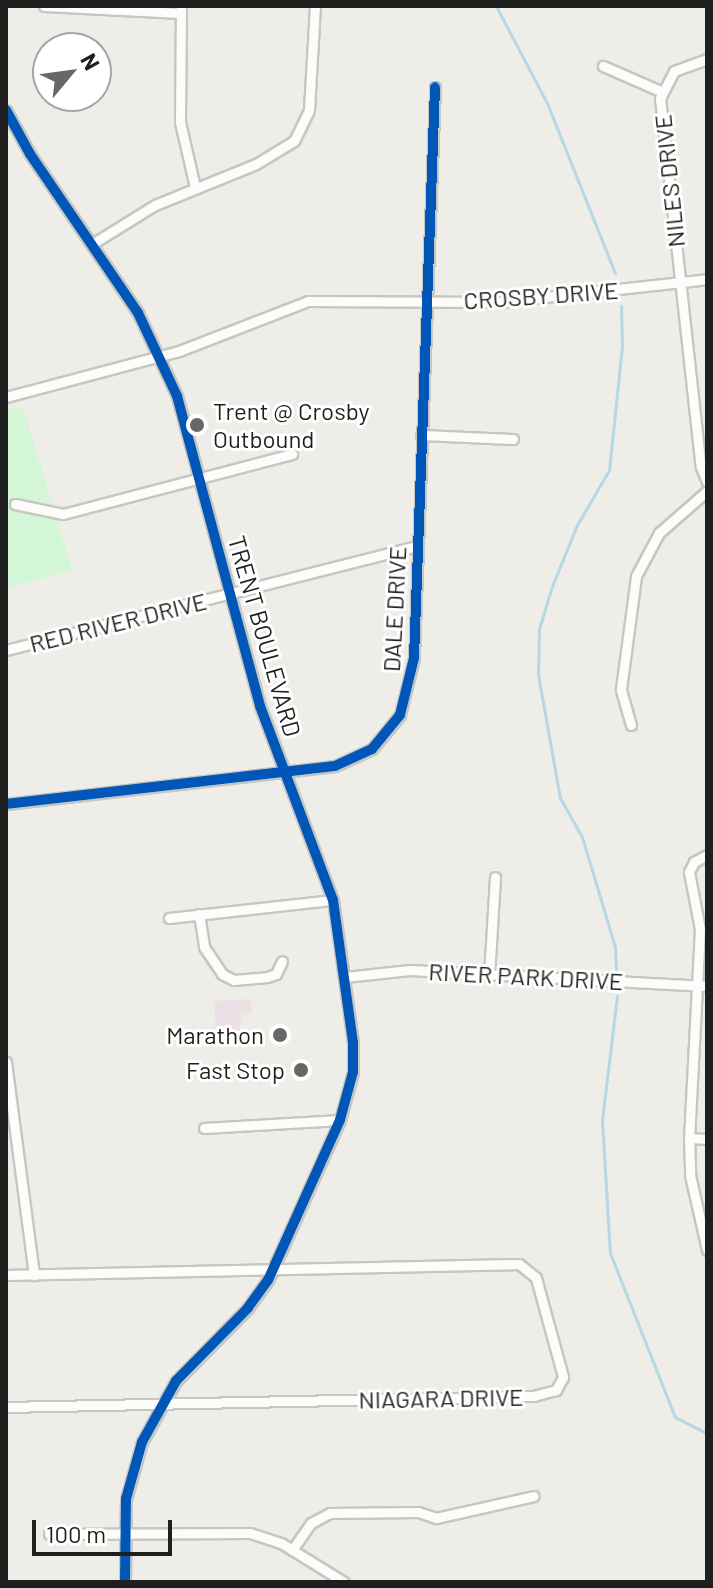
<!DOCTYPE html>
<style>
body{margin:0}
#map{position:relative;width:713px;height:1588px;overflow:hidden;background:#eeede7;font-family:Barlow,sans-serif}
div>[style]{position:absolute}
.industrial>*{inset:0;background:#ece0e6}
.park>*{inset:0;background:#d3f7d6}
.stream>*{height:3px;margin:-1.5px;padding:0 1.5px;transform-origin:1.5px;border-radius:1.5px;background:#b7d7e4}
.roads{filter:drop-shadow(2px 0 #c6c6c3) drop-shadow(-2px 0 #c6c6c3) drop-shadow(0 2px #c6c6c3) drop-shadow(0 -2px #c6c6c3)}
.minor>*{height:9px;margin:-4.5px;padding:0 4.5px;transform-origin:4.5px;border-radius:4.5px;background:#fcfcfb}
.cycleway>*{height:10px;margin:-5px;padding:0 5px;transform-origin:5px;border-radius:5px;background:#0057b8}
.dots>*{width:22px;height:22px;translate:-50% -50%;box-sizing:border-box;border:4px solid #fff;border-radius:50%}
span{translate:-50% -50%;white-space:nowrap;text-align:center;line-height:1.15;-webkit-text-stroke:6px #fff;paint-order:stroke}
.street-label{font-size:24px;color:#1f1f1f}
.poi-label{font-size:24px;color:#1f1f1f}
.left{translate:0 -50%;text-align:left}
.right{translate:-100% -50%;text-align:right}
.frame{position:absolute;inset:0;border:8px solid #1f1f1f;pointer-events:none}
.north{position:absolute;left:32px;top:32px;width:80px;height:80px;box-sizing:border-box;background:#fff;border:2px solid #a5a5a5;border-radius:50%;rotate:61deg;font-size:22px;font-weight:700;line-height:32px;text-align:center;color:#1f1f1f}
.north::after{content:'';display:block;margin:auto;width:28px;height:36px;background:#676765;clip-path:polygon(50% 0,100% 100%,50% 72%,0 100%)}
.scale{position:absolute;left:32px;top:1520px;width:140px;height:36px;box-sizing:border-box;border:4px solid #1f1f1f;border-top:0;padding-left:10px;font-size:24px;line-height:28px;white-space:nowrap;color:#1f1f1f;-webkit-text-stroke:6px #fff;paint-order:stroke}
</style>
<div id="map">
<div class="industrial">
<i style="clip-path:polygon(251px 999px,252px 1014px,243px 1015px,239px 1030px,216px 1032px,214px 1001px)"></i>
</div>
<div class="park">
<i style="clip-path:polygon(23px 407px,72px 570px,6px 588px,6px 410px)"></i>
</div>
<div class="stream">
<i style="left:496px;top:6px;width:110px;rotate:62.3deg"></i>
<i style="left:547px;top:103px;width:183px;rotate:68.2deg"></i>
<i style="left:616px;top:969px;width:22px;rotate:-93deg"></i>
<i style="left:615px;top:947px;width:115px;rotate:-106.7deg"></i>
<i style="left:582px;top:837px;width:45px;rotate:-119.4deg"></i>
<i style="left:560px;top:798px;width:126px;rotate:-100.1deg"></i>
<i style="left:538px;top:674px;width:45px;rotate:-88.7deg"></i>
<i style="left:539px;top:629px;width:45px;rotate:-73.2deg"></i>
<i style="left:552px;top:586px;width:66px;rotate:-67.7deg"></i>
<i style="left:577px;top:525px;width:64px;rotate:-59.8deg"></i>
<i style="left:609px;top:470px;width:125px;rotate:-84deg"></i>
<i style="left:622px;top:346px;width:40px;rotate:-91.4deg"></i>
<i style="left:617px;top:996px;width:125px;rotate:96.9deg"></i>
<i style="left:602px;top:1120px;width:133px;rotate:86.6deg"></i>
<i style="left:610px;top:1253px;width:176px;rotate:68.4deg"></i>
<i style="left:675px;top:1417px;width:36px;rotate:27deg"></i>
</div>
<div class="roads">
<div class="minor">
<i style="left:44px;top:6px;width:137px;rotate:2.9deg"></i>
<i style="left:181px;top:6px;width:116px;rotate:90.5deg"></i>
<i style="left:180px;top:122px;width:67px;rotate:77deg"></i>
<i style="left:707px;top:59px;width:35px;rotate:160deg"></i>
<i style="left:674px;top:71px;width:30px;rotate:117deg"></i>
<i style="left:660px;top:98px;width:371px;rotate:83.7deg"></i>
<i style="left:701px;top:467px;width:16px;rotate:68deg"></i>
<i style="left:603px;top:66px;width:62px;rotate:23.7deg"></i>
<i style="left:6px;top:110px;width:50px;rotate:61.4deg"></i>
<i style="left:30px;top:154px;width:192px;rotate:55.8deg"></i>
<i style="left:138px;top:313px;width:92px;rotate:64.8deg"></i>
<i style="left:177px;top:396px;width:321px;rotate:75deg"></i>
<i style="left:260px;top:706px;width:207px;rotate:69.4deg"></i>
<i style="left:333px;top:900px;width:143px;rotate:82deg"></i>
<i style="left:353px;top:1042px;width:30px;rotate:90deg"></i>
<i style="left:353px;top:1072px;width:50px;rotate:105.2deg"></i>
<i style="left:340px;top:1120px;width:175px;rotate:114.2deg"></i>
<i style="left:268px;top:1280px;width:34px;rotate:126deg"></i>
<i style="left:248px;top:1308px;width:103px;rotate:134.6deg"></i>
<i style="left:176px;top:1381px;width:70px;rotate:119.1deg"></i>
<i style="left:142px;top:1442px;width:59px;rotate:105.7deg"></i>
<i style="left:126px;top:1499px;width:83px;rotate:90.7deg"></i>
<i style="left:92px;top:244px;width:74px;rotate:-31.8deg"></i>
<i style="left:155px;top:205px;width:109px;rotate:-22.1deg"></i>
<i style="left:256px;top:164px;width:44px;rotate:-31.2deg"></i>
<i style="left:294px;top:141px;width:34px;rotate:-64deg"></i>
<i style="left:309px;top:110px;width:104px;rotate:-86.7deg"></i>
<i style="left:6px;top:397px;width:179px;rotate:-14.9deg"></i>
<i style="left:179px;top:351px;width:138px;rotate:-21.2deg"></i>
<i style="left:308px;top:301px;width:192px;rotate:0.3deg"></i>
<i style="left:500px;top:302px;width:208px;rotate:-6.3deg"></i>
<i style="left:421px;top:435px;width:92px;rotate:2.5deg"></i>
<i style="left:15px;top:504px;width:49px;rotate:11.8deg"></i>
<i style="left:63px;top:514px;width:237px;rotate:-14.7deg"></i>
<i style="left:6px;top:650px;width:424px;rotate:-14.2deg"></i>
<i style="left:631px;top:725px;width:37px;rotate:-106deg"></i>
<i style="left:621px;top:689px;width:114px;rotate:-82.4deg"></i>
<i style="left:636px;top:576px;width:49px;rotate:-61.9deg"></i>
<i style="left:659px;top:533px;width:64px;rotate:-41.2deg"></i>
<i style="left:6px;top:804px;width:331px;rotate:-6.6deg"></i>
<i style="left:335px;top:766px;width:41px;rotate:-24.7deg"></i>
<i style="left:372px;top:749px;width:44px;rotate:-50.5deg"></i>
<i style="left:400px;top:715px;width:59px;rotate:-76.2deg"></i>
<i style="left:414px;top:658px;width:571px;rotate:-87.89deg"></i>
<i style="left:707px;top:855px;width:15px;rotate:152deg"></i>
<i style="left:694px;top:862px;width:11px;rotate:117deg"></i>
<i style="left:689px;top:872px;width:58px;rotate:79.1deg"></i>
<i style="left:700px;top:929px;width:209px;rotate:93deg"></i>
<i style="left:689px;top:1138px;width:37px;rotate:88deg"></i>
<i style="left:690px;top:1175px;width:77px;rotate:77.2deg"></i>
<i style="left:199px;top:914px;width:33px;rotate:81deg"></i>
<i style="left:204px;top:947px;width:32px;rotate:56deg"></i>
<i style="left:222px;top:974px;width:13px;rotate:27deg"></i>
<i style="left:234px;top:980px;width:33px;rotate:-5deg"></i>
<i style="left:267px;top:977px;width:9px;rotate:-18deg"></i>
<i style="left:276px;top:974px;width:14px;rotate:-65deg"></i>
<i style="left:169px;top:918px;width:165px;rotate:-6.3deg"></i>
<i style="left:489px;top:976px;width:99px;rotate:-86.5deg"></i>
<i style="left:345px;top:977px;width:65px;rotate:-6.1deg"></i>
<i style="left:410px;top:970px;width:297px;rotate:3.1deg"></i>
<i style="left:6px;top:1062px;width:215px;rotate:82.5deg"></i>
<i style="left:204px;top:1128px;width:136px;rotate:-3.4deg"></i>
<i style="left:689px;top:1138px;width:18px;rotate:3deg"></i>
<i style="left:6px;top:1275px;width:513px;rotate:-1.23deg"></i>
<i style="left:519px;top:1264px;width:22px;rotate:39deg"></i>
<i style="left:536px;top:1278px;width:103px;rotate:74.7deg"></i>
<i style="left:563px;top:1377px;width:15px;rotate:118deg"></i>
<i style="left:556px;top:1390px;width:23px;rotate:165deg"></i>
<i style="left:534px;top:1396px;width:528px;rotate:178.81deg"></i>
<i style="left:49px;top:1534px;width:201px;rotate:-0.3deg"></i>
<i style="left:250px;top:1533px;width:33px;rotate:18deg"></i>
<i style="left:281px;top:1543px;width:74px;rotate:31.8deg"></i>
<i style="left:292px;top:1550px;width:33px;rotate:-55deg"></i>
<i style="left:311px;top:1523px;width:21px;rotate:-28deg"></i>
<i style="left:330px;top:1513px;width:88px;rotate:-0.7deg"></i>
<i style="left:418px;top:1512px;width:19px;rotate:18deg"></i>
<i style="left:436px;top:1518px;width:100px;rotate:-12.7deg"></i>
</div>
</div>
<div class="cycleway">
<i style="left:6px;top:110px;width:50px;rotate:61.4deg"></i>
<i style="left:30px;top:154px;width:192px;rotate:55.8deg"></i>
<i style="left:138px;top:313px;width:92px;rotate:64.8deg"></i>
<i style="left:177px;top:396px;width:321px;rotate:75deg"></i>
<i style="left:260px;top:706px;width:207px;rotate:69.4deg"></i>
<i style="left:333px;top:900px;width:143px;rotate:82deg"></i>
<i style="left:353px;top:1042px;width:30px;rotate:90deg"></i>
<i style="left:353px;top:1072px;width:50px;rotate:105.2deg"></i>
<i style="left:340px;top:1120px;width:175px;rotate:114.2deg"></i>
<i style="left:268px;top:1280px;width:34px;rotate:126deg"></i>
<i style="left:248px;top:1308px;width:103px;rotate:134.6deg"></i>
<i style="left:176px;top:1381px;width:70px;rotate:119.1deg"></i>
<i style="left:142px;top:1442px;width:59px;rotate:105.7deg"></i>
<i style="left:126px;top:1499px;width:83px;rotate:90.7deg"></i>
<i style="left:6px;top:804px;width:331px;rotate:-6.6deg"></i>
<i style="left:335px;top:766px;width:41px;rotate:-24.7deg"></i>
<i style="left:372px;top:749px;width:44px;rotate:-50.5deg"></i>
<i style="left:400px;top:715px;width:59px;rotate:-76.2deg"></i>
<i style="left:414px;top:658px;width:571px;rotate:-87.89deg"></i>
</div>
<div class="dots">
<i style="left:197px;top:425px;background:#676765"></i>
<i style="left:280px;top:1035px;background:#676765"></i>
<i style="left:301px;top:1070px;background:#676765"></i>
</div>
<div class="street-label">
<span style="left:669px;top:181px;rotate:-96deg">NILES DRIVE</span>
<span style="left:541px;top:295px;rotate:-4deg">CROSBY DRIVE</span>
<span style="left:394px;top:609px;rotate:-87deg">DALE DRIVE</span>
<span style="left:118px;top:622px;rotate:-14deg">RED RIVER DRIVE</span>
<span style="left:265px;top:636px;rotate:74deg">TRENT BOULEVARD</span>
<span style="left:526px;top:976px;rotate:3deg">RIVER PARK DRIVE</span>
<span style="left:441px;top:1398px;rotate:-1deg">NIAGARA DRIVE</span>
</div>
<div class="poi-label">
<span class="left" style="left:213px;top:425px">Trent @ Crosby<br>Outbound</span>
<span class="right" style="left:264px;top:1035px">Marathon</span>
<span class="right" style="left:285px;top:1070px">Fast Stop</span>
</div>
<div class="frame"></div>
<div class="north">N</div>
<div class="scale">100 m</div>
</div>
